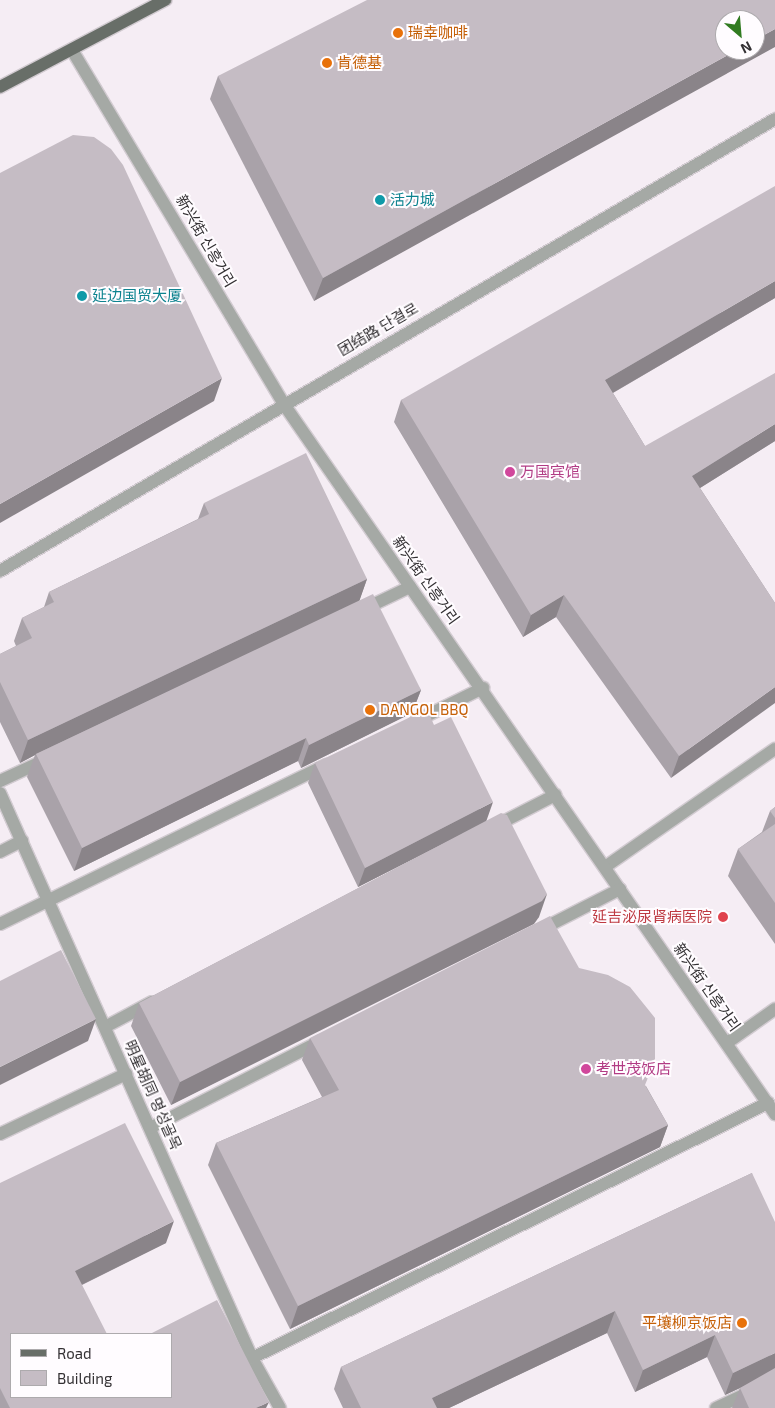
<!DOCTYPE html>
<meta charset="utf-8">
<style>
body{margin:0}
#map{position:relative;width:775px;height:1408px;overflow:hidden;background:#f5edf4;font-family:"Exo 2","Noto Sans SC","Noto Sans KR",sans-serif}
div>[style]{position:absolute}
.roads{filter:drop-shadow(1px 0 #d2cbd1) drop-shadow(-1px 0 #d2cbd1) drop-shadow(0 1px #d2cbd1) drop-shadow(0 -1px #d2cbd1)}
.lane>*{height:12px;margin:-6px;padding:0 6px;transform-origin:6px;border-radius:6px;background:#a5a9a5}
.street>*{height:12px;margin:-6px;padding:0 6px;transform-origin:6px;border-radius:6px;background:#a5a9a5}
.primary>*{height:12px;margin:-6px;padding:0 6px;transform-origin:6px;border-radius:6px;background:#686e68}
.wall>*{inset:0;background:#a9a2a9}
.shaded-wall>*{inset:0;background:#8a8489}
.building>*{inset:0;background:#c5bcc4}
.dots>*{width:14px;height:14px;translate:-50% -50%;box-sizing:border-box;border:2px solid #fffcff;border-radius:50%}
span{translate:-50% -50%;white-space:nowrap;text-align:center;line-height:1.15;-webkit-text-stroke:4px #fffcff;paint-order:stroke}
.food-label{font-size:15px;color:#c56008}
.left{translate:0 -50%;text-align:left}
.right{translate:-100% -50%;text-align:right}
.culture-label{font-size:15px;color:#0d838f}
.street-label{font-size:15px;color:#333033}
.hotel-label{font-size:15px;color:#b23c85}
.health-label{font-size:15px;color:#be3a42}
.legend{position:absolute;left:10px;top:1333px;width:162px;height:65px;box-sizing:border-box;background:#fffcff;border:1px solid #adaaad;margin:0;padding:6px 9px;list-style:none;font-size:15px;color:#333033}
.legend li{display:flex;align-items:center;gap:10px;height:25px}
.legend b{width:25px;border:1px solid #adaaad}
.north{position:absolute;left:715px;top:10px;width:50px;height:50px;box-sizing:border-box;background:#fffcff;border:1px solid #adaaad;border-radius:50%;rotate:153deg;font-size:14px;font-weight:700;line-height:20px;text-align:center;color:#333033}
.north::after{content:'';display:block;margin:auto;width:18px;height:22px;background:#317b21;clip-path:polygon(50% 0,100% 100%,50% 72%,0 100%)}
</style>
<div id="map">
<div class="roads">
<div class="lane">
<i style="left:364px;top:609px;width:51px;rotate:-25.6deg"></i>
<i style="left:416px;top:721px;width:75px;rotate:-26.2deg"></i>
<i style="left:0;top:781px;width:50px;rotate:-25deg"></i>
<i style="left:495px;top:826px;width:68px;rotate:-27.3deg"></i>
<i style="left:0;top:852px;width:25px;rotate:-27deg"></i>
<i style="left:605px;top:867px;width:207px;rotate:-34.8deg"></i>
<i style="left:0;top:924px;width:363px;rotate:-26deg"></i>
<i style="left:105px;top:1027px;width:53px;rotate:-28deg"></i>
<i style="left:727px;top:1043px;width:59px;rotate:-35.3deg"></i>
</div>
<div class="street">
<i style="left:72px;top:50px;width:411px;rotate:59.1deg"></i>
<i style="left:283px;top:403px;width:865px;rotate:55.32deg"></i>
<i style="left:0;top:571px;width:897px;rotate:-30.25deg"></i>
<i style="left:0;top:793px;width:619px;rotate:65.96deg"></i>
<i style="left:252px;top:1358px;width:57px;rotate:60.8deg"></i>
<i style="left:540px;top:930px;width:90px;rotate:-27.1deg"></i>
<i style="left:150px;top:1128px;width:192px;rotate:-27deg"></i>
<i style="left:0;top:1134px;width:140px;rotate:-25.5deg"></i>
<i style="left:252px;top:1358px;width:576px;rotate:-26.3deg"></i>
<i style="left:716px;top:1408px;width:65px;rotate:-25.4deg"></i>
</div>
<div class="primary">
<i style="left:0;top:87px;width:187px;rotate:-27.8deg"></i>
</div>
</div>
<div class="wall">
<i style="clip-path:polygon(775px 0,314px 301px,210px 99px,218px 76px)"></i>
<i style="clip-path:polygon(775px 298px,613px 393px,645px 446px,775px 441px,700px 488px,775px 603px,671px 778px,556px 617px,523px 637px,394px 422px,401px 400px)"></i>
<i style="clip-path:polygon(204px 503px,367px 579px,359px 601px,421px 690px,412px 713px,301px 768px,298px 761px,74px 871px,27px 777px,35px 755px,20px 763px,0 722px,0 654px,16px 646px,14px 641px,22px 618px,44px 607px,49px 592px,198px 519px)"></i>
<i style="clip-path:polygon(434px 725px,486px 821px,539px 917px,171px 1105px,131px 1026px,139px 1003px,456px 837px,358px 887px,308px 783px,315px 763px)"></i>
<i style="clip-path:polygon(775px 807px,775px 944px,728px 876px,738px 849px,762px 832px,770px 811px)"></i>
<i style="clip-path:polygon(310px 1038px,646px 1086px,668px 1125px,660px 1147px,290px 1329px,208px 1165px,216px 1143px,322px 1097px,302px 1060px)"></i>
<i style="clip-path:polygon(752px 1173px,775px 1408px,732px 1408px,740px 1388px,725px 1395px,707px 1357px,635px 1392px,607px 1333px,449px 1408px,343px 1408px,334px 1389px,341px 1367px)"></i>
<i style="clip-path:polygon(0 1183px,166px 1243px,82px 1285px,11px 1334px,266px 1408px,0 1408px)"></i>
</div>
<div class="shaded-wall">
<i style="clip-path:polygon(775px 29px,775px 47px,314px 301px,323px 278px,737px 50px,755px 50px,755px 40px)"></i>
<i style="clip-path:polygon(775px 281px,775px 298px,597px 402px,605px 380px)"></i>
<i style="clip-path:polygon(222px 378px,214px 401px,0 523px,0 504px)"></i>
<i style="clip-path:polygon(775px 424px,775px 441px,684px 498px,692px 476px)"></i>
<i style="clip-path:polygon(367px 579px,359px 602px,36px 754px,35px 755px,20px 763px,28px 740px)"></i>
<i style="clip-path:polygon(564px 595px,556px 617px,523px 637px,531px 615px)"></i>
<i style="clip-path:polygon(775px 687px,775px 703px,671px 778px,679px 756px)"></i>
<i style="clip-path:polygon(421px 690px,412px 713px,301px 768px,309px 745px)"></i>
<i style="clip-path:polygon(306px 738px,298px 761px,74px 871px,82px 848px)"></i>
<i style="clip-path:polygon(493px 802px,486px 822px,358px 887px,365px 868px)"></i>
<i style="clip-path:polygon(547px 894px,539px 917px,534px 924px,171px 1105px,180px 1082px)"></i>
<i style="clip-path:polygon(96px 1019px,88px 1041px,0 1085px,0 1067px)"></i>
<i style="clip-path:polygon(668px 1125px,660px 1147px,290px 1329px,298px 1306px)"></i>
<i style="clip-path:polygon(174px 1221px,166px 1243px,67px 1292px,75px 1271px)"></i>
<i style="clip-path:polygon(615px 1311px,607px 1333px,449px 1408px,428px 1408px,432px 1398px)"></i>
<i style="clip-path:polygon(715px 1335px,707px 1357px,635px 1392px,643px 1370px)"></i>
<i style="clip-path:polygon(775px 1353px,775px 1373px,772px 1373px,725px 1395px,733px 1373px)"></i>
<i style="clip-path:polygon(269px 1402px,266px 1408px,256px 1408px)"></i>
</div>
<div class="building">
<i style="clip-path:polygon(367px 0,775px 0,775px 29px,755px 40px,755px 20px,725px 20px,725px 50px,737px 50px,323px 278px,218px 76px)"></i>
<i style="clip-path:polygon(73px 135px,94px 137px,111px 149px,123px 165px,222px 378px,0 504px,0 173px)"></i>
<i style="clip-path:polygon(775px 186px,775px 281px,605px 380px,645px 446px,775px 373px,775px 424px,692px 476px,775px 603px,775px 687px,679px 756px,564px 595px,531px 615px,401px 400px)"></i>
<i style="clip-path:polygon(306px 453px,367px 579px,28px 740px,0 682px,0 654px,32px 638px,22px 618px,54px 602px,49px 592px,209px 514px,204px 503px)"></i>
<i style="clip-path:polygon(373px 594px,421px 690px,309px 745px,306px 738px,82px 848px,36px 754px)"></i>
<i style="clip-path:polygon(427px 709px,434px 725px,451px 717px,493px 802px,365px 868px,315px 763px)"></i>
<i style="clip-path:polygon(775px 807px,775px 818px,770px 811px)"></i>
<i style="clip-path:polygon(501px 813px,507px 815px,547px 894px,542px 901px,180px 1082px,139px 1003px)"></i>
<i style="clip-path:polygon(775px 824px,775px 903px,738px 849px)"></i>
<i style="clip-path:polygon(550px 916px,579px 968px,608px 975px,630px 987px,655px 1018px,655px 1060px,645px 1085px,668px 1125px,298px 1306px,216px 1143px,339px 1090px,310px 1038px)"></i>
<i style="clip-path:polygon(61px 950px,96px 1019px,0 1067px,0 981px)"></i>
<i style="clip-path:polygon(125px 1123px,174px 1221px,75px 1271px,107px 1334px,11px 1334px,11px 1397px,171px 1397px,171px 1334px,150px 1334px,217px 1300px,269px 1402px,256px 1408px,10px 1408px,0 1388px,0 1183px)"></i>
<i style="clip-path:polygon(752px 1173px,775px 1222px,775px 1353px,733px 1373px,715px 1335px,643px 1370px,615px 1311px,432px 1398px,437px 1408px,361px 1408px,341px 1367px)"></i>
<i style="clip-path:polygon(775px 1368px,775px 1408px,749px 1408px,740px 1388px)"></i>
</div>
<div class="dots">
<i style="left:398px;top:33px;background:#e8710a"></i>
<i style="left:327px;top:63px;background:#e8710a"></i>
<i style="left:380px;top:200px;background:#0f9aa8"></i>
<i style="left:82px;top:296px;background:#0f9aa8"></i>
<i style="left:510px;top:472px;background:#d1479c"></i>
<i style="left:370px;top:710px;background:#e8710a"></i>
<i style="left:723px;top:917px;background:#e0444e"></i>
<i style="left:586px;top:1069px;background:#d1479c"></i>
<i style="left:742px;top:1323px;background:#e8710a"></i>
</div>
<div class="food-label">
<span class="left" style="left:408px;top:33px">瑞幸咖啡</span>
<span class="left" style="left:337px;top:63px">肯德基</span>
<span class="left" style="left:380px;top:710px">DANGOL BBQ</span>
<span class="right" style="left:732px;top:1323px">平壤柳京饭店</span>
</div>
<div class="culture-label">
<span class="left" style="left:390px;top:200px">活力城</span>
<span class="left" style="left:92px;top:296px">延边国贸大厦</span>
</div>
<div class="street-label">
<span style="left:206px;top:241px;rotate:60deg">新兴街 신흥거리</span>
<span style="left:378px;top:329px;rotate:-30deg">团结路 단결로</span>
<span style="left:426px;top:580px;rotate:55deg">新兴街 신흥거리</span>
<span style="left:707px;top:987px;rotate:55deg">新兴街 신흥거리</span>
<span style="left:153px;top:1095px;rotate:66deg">明星胡同 명성골목</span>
</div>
<div class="hotel-label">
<span class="left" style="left:520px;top:472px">万国宾馆</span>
<span class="left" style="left:596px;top:1069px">考世茂饭店</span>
</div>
<div class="health-label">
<span class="right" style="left:712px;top:917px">延吉泌尿肾病医院</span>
</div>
<ul class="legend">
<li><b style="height:6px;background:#686e68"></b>Road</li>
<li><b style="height:14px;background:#c5bcc4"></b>Building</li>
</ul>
<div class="north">N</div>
</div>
